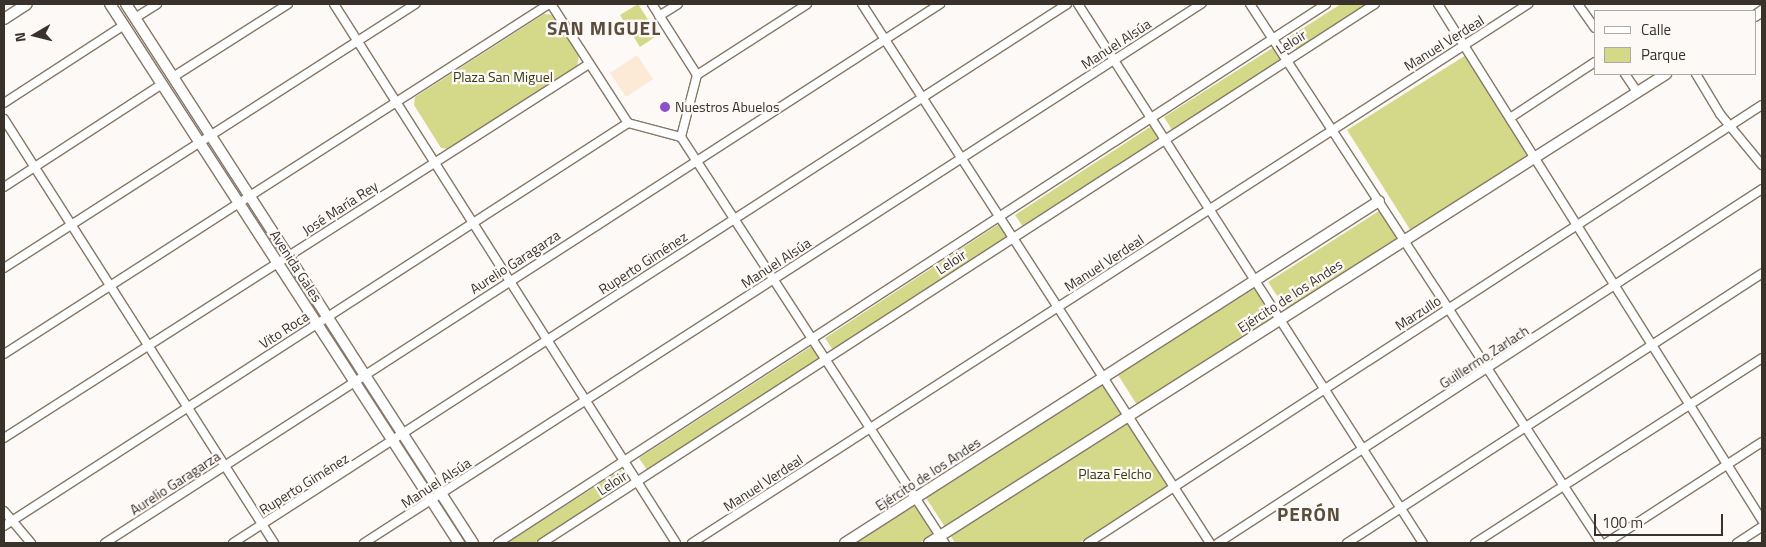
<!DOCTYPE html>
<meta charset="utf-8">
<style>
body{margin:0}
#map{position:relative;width:1766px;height:547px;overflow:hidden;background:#fdf9f6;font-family:"Titillium Web",sans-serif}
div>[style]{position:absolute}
.built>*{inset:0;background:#fcead7}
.green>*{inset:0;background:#d4d989}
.roads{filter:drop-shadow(1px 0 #867867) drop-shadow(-1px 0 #867867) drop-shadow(0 1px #867867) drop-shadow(0 -1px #867867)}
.minor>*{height:8px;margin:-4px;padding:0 4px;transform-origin:4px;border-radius:4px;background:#fff}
.tertiary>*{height:10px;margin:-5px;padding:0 5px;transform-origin:5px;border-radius:5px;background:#fff}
.dots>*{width:14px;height:14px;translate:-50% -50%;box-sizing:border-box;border:2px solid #fdf9f6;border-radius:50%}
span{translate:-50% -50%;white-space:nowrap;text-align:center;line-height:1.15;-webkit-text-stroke:4.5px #fdf9f6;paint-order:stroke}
.street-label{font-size:14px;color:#38322b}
.park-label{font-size:14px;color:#393a12}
.poi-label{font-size:14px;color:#38322b}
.left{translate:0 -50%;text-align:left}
.district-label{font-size:19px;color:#5a4d3e;font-weight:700;letter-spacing:1px}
.frame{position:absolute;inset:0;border:5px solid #38322b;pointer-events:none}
.legend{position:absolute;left:1594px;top:10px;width:162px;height:65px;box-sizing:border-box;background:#fdf9f6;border:1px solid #aea9a5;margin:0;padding:6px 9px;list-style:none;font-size:15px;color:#38322b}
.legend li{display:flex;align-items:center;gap:10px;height:25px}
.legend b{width:25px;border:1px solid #aea9a5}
.north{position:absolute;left:10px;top:10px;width:50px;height:50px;-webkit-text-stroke:4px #fdf9f6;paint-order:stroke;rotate:262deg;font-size:14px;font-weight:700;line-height:20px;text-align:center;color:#38322b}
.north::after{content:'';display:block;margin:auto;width:18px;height:22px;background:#38322b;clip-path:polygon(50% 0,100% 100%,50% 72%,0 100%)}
.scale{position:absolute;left:1594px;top:514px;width:129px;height:22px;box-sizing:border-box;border:2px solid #38322b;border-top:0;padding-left:6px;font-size:15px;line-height:18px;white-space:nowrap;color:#38322b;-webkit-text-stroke:4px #fdf9f6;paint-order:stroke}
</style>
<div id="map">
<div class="built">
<i style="clip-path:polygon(637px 55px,653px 79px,626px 97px,610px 73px)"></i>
</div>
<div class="green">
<i style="clip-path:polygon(638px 4px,658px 35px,640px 47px,620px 15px)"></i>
<i style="clip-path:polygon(1341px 4px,1368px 4px,1297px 50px,1289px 37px)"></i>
<i style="clip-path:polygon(544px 14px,553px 15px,579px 55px,577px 67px,449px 149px,441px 148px,414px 105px,415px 97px)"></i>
<i style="clip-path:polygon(1274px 47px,1282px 59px,1172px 130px,1164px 117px)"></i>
<i style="clip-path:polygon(1466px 55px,1530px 156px,1411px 231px,1347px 130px)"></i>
<i style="clip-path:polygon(1153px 125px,1161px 138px,1023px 227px,1015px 215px)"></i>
<i style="clip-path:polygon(1382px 209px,1401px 239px,1287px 311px,1268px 282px)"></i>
<i style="clip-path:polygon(999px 224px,1007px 237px,833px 350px,825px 338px)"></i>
<i style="clip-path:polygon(1254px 288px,1273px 318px,1137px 405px,1118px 375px)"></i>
<i style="clip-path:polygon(812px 346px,820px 358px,647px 470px,639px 458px)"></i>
<i style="clip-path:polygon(1103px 385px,1122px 415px,945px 527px,926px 498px)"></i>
<i style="clip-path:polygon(1128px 420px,1169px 485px,1079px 543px,955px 543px,950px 535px)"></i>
<i style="clip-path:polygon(621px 470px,629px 482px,534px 543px,507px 543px)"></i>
<i style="clip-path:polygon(915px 505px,933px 534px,919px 543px,854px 543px)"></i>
</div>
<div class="roads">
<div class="minor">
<i style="left:334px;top:4px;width:638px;rotate:57.6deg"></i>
<i style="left:551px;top:4px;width:142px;rotate:57.1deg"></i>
<i style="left:628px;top:123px;width:55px;rotate:14.8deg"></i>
<i style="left:652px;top:4px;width:84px;rotate:57.6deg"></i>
<i style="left:697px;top:75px;width:64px;rotate:104.5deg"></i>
<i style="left:862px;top:4px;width:642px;rotate:57.15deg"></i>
<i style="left:1078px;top:4px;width:640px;rotate:57.38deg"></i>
<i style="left:1250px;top:4px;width:643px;rotate:56.93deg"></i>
<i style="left:1438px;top:4px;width:609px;rotate:57.88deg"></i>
<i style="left:1578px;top:4px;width:29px;rotate:55deg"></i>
<i style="left:659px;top:16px;width:22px;rotate:-32deg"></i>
<i style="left:135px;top:18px;width:26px;rotate:-32deg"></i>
<i style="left:1625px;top:74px;width:22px;rotate:56deg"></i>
<i style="left:1696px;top:74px;width:47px;rotate:59deg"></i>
<i style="left:1720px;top:114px;width:66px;rotate:50.5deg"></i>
<i style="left:697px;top:75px;width:131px;rotate:-32.8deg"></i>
<i style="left:173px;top:77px;width:136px;rotate:-32.4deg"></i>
<i style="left:4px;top:103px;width:143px;rotate:-33deg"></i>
<i style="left:1510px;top:118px;width:102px;rotate:-33.4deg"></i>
<i style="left:4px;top:119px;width:503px;rotate:57.51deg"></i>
<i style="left:681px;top:137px;width:484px;rotate:57deg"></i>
<i style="left:4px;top:187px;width:189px;rotate:-33.1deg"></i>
<i style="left:4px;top:268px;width:489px;rotate:-32.7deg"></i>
<i style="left:4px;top:354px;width:648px;rotate:-32.71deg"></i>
<i style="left:4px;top:438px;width:694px;rotate:-32.59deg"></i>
<i style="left:4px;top:511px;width:42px;rotate:49.8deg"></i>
<i style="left:4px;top:526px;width:743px;rotate:-32.86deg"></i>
<i style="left:105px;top:543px;width:994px;rotate:-32.84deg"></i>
<i style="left:233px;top:543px;width:993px;rotate:-32.87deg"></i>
<i style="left:364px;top:543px;width:996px;rotate:-32.78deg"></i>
<i style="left:498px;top:543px;width:988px;rotate:-33.06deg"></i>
<i style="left:542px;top:543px;width:992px;rotate:-32.91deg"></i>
<i style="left:692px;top:543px;width:995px;rotate:-32.81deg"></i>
<i style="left:1088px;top:543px;width:804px;rotate:-33.02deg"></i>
<i style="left:1218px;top:543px;width:649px;rotate:-33.05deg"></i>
<i style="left:1347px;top:543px;width:495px;rotate:-33deg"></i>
<i style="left:1475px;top:543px;width:341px;rotate:-32.8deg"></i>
<i style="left:1606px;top:543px;width:186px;rotate:-32.9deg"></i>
<i style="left:1737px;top:543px;width:30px;rotate:-33deg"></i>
</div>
<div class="tertiary">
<i style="left:110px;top:4px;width:642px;rotate:57.08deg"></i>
<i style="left:126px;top:4px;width:641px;rotate:57.23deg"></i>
<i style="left:1755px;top:16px;width:9px;rotate:-36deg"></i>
<i style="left:4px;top:19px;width:27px;rotate:-33deg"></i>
<i style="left:845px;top:543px;width:634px;rotate:-32.64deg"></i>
<i style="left:929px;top:543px;width:874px;rotate:-32.47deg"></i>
</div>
</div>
<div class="dots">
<i style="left:665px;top:107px;background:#8b51c8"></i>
</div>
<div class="street-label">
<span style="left:1291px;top:42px;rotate:-32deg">Leloir</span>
<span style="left:1444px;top:43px;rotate:-32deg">Manuel Verdeal</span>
<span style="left:1116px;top:44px;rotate:-33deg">Manuel Alsúa</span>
<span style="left:340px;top:208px;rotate:-33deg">José María Rey</span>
<span style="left:515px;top:262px;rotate:-33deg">Aurelio Garagarza</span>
<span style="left:951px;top:262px;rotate:-33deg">Leloir</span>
<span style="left:643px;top:263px;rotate:-33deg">Ruperto Giménez</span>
<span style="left:776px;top:263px;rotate:-33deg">Manuel Alsúa</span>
<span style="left:1104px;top:263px;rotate:-33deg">Manuel Verdeal</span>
<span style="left:296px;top:266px;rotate:57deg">Avenida Gales</span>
<span style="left:1290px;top:296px;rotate:-33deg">Ejército de los Andes</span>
<span style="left:1418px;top:313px;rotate:-33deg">Marzullo</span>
<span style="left:284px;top:330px;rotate:-33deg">Vito Roca</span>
<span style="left:1484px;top:357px;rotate:-33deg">Guillermo Zarlach</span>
<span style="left:928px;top:474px;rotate:-33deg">Ejército de los Andes</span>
<span style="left:175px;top:483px;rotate:-33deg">Aurelio Garagarza</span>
<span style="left:436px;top:483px;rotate:-33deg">Manuel Alsúa</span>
<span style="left:612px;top:483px;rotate:-33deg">Leloir</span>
<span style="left:763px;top:483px;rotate:-33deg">Manuel Verdeal</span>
<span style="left:304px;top:484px;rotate:-32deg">Ruperto Giménez</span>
</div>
<div class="park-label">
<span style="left:503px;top:77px">Plaza San Miguel</span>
<span style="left:1115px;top:474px">Plaza Felcho</span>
</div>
<div class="poi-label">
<span class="left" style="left:675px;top:107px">Nuestros Abuelos</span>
</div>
<div class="district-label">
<span style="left:604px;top:28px">SAN MIGUEL</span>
<span style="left:1309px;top:514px">PERÓN</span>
</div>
<div class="frame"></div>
<ul class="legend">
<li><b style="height:6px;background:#fff"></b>Calle</li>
<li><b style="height:14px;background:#d4d989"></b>Parque</li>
</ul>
<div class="north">N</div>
<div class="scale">100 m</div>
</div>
